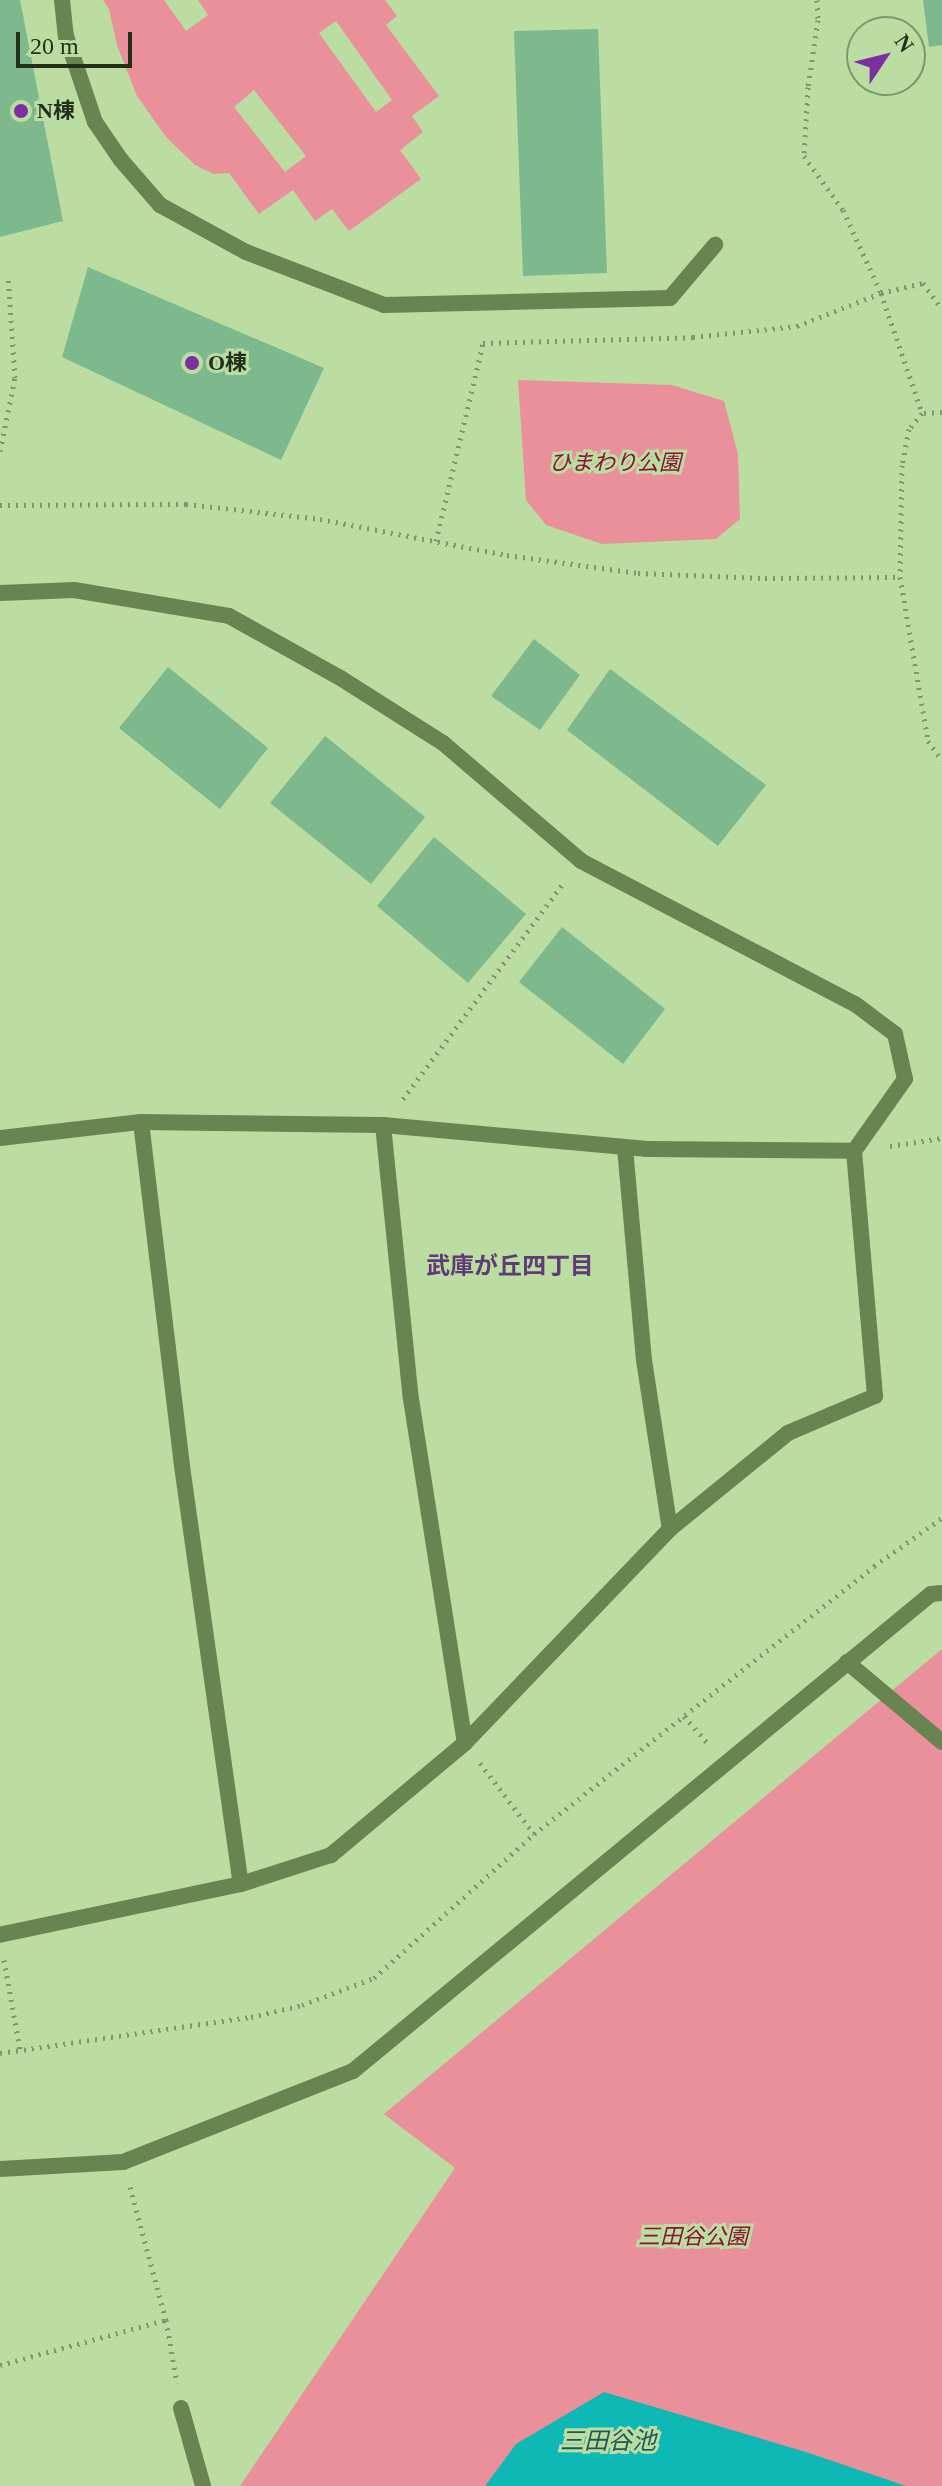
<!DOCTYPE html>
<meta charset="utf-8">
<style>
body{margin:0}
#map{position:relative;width:942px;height:2486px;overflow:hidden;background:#bbdda2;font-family:"Times New Roman","Noto Sans JP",serif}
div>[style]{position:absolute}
.green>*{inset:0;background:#ea909a}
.water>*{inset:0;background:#0db8b5}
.building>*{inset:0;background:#7eb98e}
.path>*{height:5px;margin-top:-2.5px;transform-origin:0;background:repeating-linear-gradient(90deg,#7e976b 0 2px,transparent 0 8px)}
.service>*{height:16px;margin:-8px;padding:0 8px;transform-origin:8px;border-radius:8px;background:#688451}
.minor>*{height:16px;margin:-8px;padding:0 8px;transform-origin:8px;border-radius:8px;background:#688451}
.tertiary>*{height:16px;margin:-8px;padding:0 8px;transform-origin:8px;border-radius:8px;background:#688451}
.dots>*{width:22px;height:22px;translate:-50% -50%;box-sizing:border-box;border:4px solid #bbdda2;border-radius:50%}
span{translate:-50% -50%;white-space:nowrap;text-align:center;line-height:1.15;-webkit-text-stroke:6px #bbdda2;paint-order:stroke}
.poi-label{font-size:22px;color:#233019;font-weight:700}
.left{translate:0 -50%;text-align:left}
.park-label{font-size:22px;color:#881333;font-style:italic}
.neighbourhood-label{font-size:24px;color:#603c75;font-weight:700}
.water-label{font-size:24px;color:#1e5958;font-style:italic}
.north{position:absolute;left:846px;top:16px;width:80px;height:80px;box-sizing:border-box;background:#bbdda2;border:2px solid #7e986b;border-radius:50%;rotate:55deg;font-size:22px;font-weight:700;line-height:32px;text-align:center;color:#233019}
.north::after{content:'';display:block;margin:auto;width:28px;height:36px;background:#7b2fa0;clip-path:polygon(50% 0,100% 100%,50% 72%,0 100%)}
.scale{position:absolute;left:16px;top:32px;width:116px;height:36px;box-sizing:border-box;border:4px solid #233019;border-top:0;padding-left:10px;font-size:24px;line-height:28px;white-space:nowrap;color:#233019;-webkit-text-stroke:6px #bbdda2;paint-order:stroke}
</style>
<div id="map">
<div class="green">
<i style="clip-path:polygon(evenodd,103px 0,164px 0,186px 31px,208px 15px,198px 0,385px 0,397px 16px,386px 25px,439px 96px,412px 116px,423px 132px,400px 150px,421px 179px,349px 231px,332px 209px,315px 221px,293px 190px,259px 214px,229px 173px,214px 174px,195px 165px,166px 137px,137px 96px,117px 45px,109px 9px,103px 0,336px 21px,392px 100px,376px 112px,319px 33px,336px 21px,103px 0,254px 90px,306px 156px,285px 172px,234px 107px,254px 90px)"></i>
<i style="clip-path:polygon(518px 380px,672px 385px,724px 401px,738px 454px,740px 519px,716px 539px,602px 544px,546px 525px,526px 500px)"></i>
<i style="clip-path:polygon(942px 1649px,942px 2486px,240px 2486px,455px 2168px,384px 2114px)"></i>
</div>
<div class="water">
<i style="clip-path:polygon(604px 2392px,809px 2453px,906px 2486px,485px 2486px,516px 2444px)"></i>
</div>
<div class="building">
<i style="clip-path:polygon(0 0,20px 0,63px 221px,0 237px)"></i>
<i style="clip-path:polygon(923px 0,942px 0,942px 45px,929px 47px)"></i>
<i style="clip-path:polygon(598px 29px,607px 273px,523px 276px,514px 31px)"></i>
<i style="clip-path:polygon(88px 267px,324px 368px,281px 460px,62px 357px)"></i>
<i style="clip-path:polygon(534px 639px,580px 675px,540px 730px,491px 696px)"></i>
<i style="clip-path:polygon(168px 667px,268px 748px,220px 809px,119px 728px)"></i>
<i style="clip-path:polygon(610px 669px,766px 785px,718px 846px,567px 730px)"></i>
<i style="clip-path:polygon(325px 736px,425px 817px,371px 884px,270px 803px)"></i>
<i style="clip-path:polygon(434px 837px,526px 914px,468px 983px,377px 906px)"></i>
<i style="clip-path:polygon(562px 927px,665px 1009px,623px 1064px,519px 982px)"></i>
</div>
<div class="path">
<i style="left:817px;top:0;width:20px;rotate:87deg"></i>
<i style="left:818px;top:20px;width:68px;rotate:98.5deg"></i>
<i style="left:808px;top:87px;width:69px;rotate:93.3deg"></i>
<i style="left:804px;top:156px;width:67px;rotate:54.2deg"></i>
<i style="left:843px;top:210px;width:91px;rotate:65.4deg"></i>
<i style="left:881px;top:293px;width:127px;rotate:71.1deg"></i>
<i style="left:942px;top:412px;width:20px;rotate:177deg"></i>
<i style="left:922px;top:413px;width:21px;rotate:129deg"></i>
<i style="left:909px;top:429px;width:37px;rotate:101deg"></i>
<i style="left:902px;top:465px;width:112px;rotate:91deg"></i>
<i style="left:900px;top:577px;width:166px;rotate:80.3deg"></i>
<i style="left:928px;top:741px;width:24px;rotate:54deg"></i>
<i style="left:0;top:451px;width:75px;rotate:-78.4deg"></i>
<i style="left:15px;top:378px;width:103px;rotate:-93.9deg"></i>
<i style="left:0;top:505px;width:186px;rotate:-0.3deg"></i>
<i style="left:186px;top:504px;width:135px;rotate:6.4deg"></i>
<i style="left:320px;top:519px;width:190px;rotate:10.9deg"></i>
<i style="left:507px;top:555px;width:132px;rotate:7.8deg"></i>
<i style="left:638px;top:573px;width:127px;rotate:2.3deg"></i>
<i style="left:765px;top:578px;width:135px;rotate:-0.4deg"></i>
<i style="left:436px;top:541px;width:204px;rotate:-76.6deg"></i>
<i style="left:483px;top:343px;width:210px;rotate:-1.6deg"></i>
<i style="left:693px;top:337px;width:105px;rotate:-6deg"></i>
<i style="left:797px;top:326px;width:90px;rotate:-21.4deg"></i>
<i style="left:881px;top:293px;width:43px;rotate:-13.4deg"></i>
<i style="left:923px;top:283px;width:32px;rotate:54deg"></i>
<i style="left:403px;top:1099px;width:270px;rotate:-53.4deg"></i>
<i style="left:890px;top:1146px;width:53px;rotate:-8.7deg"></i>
<i style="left:684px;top:1716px;width:37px;rotate:49deg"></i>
<i style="left:480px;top:1763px;width:89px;rotate:52.7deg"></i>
<i style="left:4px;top:1960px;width:90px;rotate:79.8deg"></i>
<i style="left:0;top:2053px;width:254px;rotate:-8.2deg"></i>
<i style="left:251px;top:2017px;width:52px;rotate:-13.2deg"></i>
<i style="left:302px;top:2005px;width:77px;rotate:-20.6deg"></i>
<i style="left:374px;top:1978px;width:215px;rotate:-42deg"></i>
<i style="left:534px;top:1834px;width:433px;rotate:-38.2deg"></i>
<i style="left:874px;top:1566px;width:83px;rotate:-35.2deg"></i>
<i style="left:130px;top:2187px;width:138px;rotate:74.9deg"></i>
<i style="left:166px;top:2320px;width:64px;rotate:80.1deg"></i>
<i style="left:0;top:2365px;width:172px;rotate:-15.2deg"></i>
</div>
<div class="service">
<i style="left:847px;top:1662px;width:124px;rotate:40.1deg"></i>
</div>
<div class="minor">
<i style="left:62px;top:0;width:36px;rotate:84deg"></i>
<i style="left:66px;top:36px;width:91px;rotate:71.4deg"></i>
<i style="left:95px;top:122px;width:46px;rotate:55.6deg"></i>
<i style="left:121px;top:160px;width:60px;rotate:49.1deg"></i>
<i style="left:160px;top:205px;width:98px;rotate:28.7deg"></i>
<i style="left:246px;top:252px;width:148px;rotate:21deg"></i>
<i style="left:384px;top:305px;width:286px;rotate:-1.4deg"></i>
<i style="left:670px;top:298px;width:70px;rotate:-49.7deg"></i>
<i style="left:0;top:593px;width:74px;rotate:-2.3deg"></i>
<i style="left:74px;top:590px;width:157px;rotate:9.5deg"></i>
<i style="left:229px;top:616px;width:129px;rotate:29.1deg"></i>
<i style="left:342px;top:679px;width:120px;rotate:32.4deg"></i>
<i style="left:443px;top:743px;width:182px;rotate:40.5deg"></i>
<i style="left:581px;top:861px;width:309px;rotate:27.6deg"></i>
<i style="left:855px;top:1004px;width:50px;rotate:36.9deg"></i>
<i style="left:895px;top:1034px;width:46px;rotate:77.5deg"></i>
<i style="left:905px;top:1079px;width:88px;rotate:125.3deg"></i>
<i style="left:141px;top:1122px;width:346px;rotate:83.2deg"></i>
<i style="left:182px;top:1466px;width:422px;rotate:82deg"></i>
<i style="left:383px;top:1125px;width:275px;rotate:84.2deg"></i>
<i style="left:411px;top:1399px;width:348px;rotate:81.1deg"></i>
<i style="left:0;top:1138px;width:142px;rotate:-6.5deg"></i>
<i style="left:141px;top:1122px;width:242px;rotate:0.7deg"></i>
<i style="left:383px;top:1125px;width:263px;rotate:5.2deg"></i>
<i style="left:645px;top:1149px;width:209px;rotate:0.5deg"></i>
<i style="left:854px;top:1151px;width:246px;rotate:85.1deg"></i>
<i style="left:875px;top:1396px;width:95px;rotate:157deg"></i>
<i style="left:788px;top:1433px;width:152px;rotate:140.9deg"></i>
<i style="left:670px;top:1529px;width:296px;rotate:133.8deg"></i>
<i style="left:465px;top:1743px;width:175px;rotate:140.1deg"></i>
<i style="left:331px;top:1855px;width:95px;rotate:162.1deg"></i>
<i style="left:241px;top:1884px;width:246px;rotate:168.1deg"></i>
<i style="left:625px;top:1148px;width:213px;rotate:84.9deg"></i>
<i style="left:644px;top:1360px;width:171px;rotate:81.3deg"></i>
<i style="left:181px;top:2408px;width:81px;rotate:74.2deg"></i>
</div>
<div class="tertiary">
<i style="left:0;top:2169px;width:123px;rotate:-3.3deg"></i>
<i style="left:123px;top:2162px;width:247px;rotate:-21.6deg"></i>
<i style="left:353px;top:2071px;width:749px;rotate:-39.53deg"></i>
<i style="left:931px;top:1594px;width:11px;rotate:-5deg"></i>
</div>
<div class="dots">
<i style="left:21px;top:111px;background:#7b2fa0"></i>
<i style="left:192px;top:363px;background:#7b2fa0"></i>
</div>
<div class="poi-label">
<span class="left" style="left:37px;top:111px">N棟</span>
<span class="left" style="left:208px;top:363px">O棟</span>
</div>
<div class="park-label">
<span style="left:615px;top:463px">ひまわり公園</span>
<span style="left:693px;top:2237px">三田谷公園</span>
</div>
<div class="neighbourhood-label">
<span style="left:510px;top:1267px">武庫が丘四丁目</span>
</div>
<div class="water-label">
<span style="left:608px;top:2442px">三田谷池</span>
</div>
<div class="north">N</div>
<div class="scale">20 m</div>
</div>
